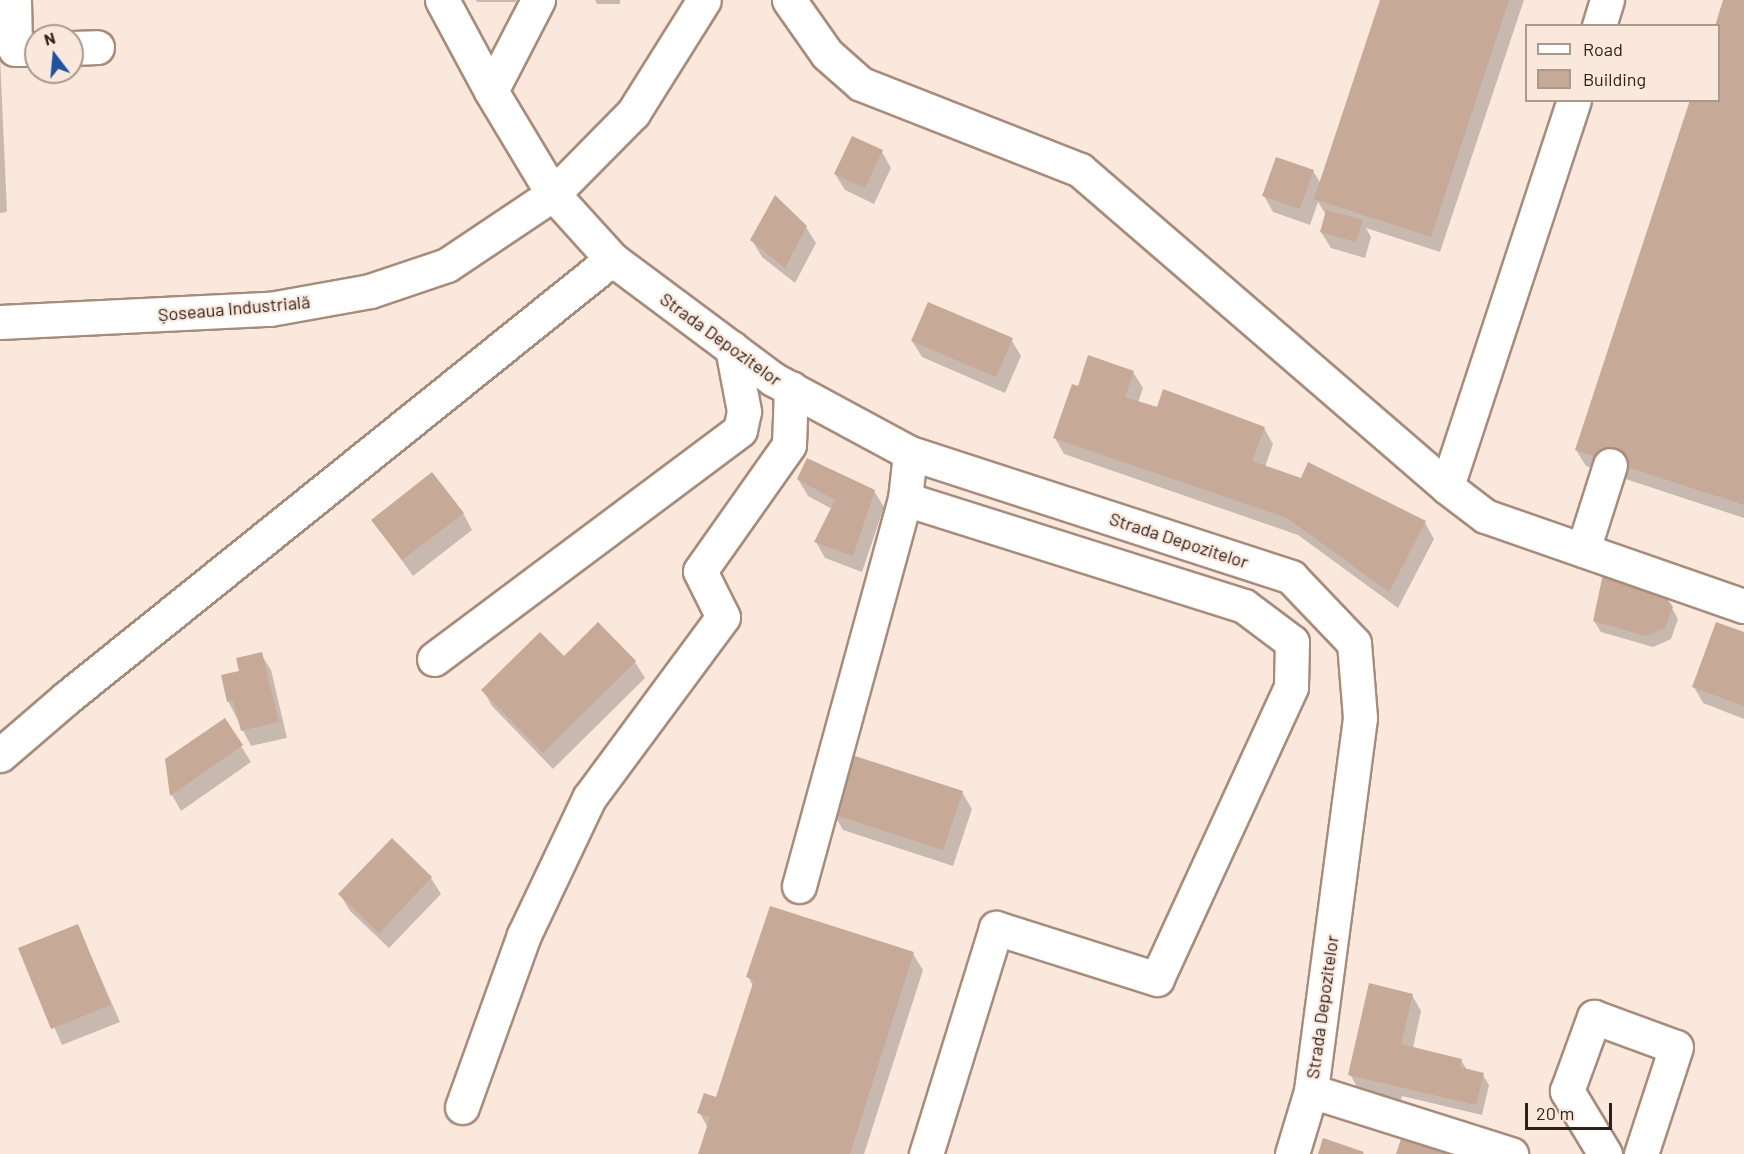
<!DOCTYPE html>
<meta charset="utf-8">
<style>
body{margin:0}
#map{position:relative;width:1744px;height:1154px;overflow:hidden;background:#fbe8dd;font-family:Barlow,sans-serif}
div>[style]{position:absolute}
.shadow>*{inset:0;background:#0003}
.building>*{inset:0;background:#c6a996}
.roads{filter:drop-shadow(2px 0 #a88c7a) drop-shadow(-2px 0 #a88c7a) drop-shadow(0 2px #a88c7a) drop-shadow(0 -2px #a88c7a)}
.minor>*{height:33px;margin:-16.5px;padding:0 16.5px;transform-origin:16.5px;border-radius:16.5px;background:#fff}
span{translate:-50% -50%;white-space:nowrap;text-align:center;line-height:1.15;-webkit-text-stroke:4.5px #fbe8dd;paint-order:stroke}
.street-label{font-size:18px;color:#2d221b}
.legend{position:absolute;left:1525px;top:24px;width:195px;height:78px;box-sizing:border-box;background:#fbe8dd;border:2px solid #a9998f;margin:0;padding:8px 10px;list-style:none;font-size:18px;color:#2d221b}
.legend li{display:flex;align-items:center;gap:12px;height:30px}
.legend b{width:30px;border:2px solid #a9998f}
.north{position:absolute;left:24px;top:24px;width:60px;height:60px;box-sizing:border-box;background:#fbe8dd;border:2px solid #a9998f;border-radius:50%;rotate:344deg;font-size:16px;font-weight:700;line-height:24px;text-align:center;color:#2d221b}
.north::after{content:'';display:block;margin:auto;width:21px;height:27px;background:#1d52a4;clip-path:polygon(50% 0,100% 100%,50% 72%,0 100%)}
.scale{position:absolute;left:1525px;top:1103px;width:87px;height:27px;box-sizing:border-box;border:3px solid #2d221b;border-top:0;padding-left:8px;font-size:18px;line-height:21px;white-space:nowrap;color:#2d221b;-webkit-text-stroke:4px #fbe8dd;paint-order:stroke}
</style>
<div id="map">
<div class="shadow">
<i style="clip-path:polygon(476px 0,516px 0,516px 2px,477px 2px)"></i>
<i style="clip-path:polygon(595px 0,620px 0,620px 4px,597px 4px)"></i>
<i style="clip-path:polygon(1382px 0,1524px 0,1440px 252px,1366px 228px,1371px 237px,1365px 258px,1331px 248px,1321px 232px,1326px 215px,1318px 202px,1310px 225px,1273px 212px,1264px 196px,1313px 171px,1321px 184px)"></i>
<i style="clip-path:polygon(1725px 0,1744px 0,1744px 518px,1586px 466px,1576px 450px,1718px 100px,1718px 26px)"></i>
<i style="clip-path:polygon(0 56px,7px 212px,0 213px)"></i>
<i style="clip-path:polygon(882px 152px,891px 168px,874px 204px,845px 190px,835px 174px)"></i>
<i style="clip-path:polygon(806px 227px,816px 243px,795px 283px,762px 257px,752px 240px)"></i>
<i style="clip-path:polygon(1011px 339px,1021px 356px,1005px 393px,922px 357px,912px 341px)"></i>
<i style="clip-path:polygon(1133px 372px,1143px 388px,1138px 403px,1264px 428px,1273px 444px,1265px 467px,1425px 523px,1434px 539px,1398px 608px,1298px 535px,1064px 454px,1055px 438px,1079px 388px)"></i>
<i style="clip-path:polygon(798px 479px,874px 491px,884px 507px,862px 572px,825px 558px,816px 542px,832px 509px,808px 496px)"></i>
<i style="clip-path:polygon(463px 513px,472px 530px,413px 576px,373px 520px)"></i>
<i style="clip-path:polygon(1672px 608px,1678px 619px,1671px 639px,1653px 647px,1601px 632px,1594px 621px)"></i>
<i style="clip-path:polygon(1744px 634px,1744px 719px,1703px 703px,1694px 687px)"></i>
<i style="clip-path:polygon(261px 654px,271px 670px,287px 738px,251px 746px,228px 701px,241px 672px)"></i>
<i style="clip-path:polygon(564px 658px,635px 662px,645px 678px,553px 769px,492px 706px,483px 690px)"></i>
<i style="clip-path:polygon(241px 746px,251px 762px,181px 811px,172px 795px,167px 760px)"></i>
<i style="clip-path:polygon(962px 792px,972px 809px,953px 866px,843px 830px,834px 814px)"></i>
<i style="clip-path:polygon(431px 878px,441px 894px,389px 948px,350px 911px,340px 894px)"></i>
<i style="clip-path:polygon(78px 926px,120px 1022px,62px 1045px,20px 949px)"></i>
<i style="clip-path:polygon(913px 954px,923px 970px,864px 1154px,700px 1154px,708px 1128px,699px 1112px,717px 1099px,753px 986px,748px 977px)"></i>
<i style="clip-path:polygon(1412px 995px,1421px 1011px,1413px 1048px,1461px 1060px,1467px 1070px,1483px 1075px,1489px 1085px,1482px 1115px,1402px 1096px,1401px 1100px,1359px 1091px,1350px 1074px)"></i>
</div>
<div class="building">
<i style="clip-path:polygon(1380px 0,1509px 0,1431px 237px,1314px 199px)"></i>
<i style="clip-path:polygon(1723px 0,1744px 0,1744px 505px,1575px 450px,1690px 100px,1719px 100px,1719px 26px,1715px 26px)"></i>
<i style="clip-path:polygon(852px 136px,883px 150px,865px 188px,834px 174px)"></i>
<i style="clip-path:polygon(1276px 157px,1314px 170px,1300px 209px,1262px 196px)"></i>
<i style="clip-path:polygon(775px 195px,807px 226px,785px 268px,750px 240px)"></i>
<i style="clip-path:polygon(1326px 210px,1363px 220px,1356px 242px,1320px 232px)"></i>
<i style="clip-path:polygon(928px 302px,1013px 338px,996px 377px,911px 341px)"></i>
<i style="clip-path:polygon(1088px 355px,1134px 371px,1125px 397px,1157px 407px,1163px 389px,1265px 427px,1252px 461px,1301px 478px,1308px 462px,1426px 521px,1389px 592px,1287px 518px,1053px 438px,1072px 384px,1078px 386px)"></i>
<i style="clip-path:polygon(807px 458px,875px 490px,853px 556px,814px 542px,835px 500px,797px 479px)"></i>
<i style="clip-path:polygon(432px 472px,464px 513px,402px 560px,371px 520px)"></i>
<i style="clip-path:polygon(1603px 574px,1662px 592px,1673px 607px,1665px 628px,1646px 636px,1593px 621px)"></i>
<i style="clip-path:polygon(598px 622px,636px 661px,543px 753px,481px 690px,540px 632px,564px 656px)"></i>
<i style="clip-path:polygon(1716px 622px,1744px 632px,1744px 706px,1692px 687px)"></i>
<i style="clip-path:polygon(262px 652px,279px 722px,241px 731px,233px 700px,227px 702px,221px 675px,239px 671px,236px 658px)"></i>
<i style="clip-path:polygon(225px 718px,243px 745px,170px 796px,165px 759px)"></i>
<i style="clip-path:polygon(852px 755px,963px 791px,943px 850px,832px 814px)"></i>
<i style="clip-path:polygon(392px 838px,432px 877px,379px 933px,338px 894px)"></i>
<i style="clip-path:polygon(770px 906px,914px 952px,850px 1154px,698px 1154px,710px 1117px,697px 1113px,704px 1093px,716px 1097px,754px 980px,746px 977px)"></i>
<i style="clip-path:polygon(78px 924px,111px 1005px,51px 1029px,18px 948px)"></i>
<i style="clip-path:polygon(1369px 983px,1413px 994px,1401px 1044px,1462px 1059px,1460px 1067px,1484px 1073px,1476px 1105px,1348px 1075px)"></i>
<i style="clip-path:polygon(1402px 1136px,1452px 1154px,1396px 1154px)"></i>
<i style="clip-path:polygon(1323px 1138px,1364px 1152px,1363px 1154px,1318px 1154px)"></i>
</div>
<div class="roads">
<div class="minor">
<i style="left:14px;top:0;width:49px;rotate:88.8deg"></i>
<i style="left:15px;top:49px;width:21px"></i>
<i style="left:442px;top:0;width:103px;rotate:61.7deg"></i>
<i style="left:538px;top:0;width:102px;rotate:117.3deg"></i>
<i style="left:491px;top:91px;width:120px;rotate:59deg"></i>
<i style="left:553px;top:194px;width:88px;rotate:47.8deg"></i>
<i style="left:612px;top:259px;width:201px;rotate:36.7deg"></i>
<i style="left:773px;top:379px;width:156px;rotate:28.4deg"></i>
<i style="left:910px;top:453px;width:401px;rotate:18deg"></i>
<i style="left:1291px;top:577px;width:91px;rotate:46.3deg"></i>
<i style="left:1354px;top:643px;width:75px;rotate:85.4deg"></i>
<i style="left:1360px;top:718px;width:376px;rotate:97.5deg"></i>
<i style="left:1311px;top:1091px;width:66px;rotate:106.8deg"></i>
<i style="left:789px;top:0;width:66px;rotate:54.9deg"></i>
<i style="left:827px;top:54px;width:45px;rotate:41.4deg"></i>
<i style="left:861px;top:84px;width:235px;rotate:21.4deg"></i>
<i style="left:1080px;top:170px;width:485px;rotate:40.8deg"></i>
<i style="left:1599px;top:26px;width:27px;rotate:-73deg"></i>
<i style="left:72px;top:48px;width:25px;rotate:-2deg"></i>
<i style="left:1574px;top:100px;width:407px;rotate:108.2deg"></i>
<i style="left:1447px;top:487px;width:48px;rotate:37.3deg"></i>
<i style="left:1485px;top:516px;width:274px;rotate:19.2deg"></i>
<i style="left:0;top:322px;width:270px;rotate:-2.8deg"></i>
<i style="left:270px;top:309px;width:102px;rotate:-10.2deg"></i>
<i style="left:370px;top:291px;width:81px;rotate:-18.7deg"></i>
<i style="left:447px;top:265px;width:128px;rotate:-33.8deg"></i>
<i style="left:553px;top:194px;width:114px;rotate:-45.4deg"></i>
<i style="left:633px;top:113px;width:133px;rotate:-57.9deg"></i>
<i style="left:910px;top:453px;width:46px;rotate:96.2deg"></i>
<i style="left:905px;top:499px;width:355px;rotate:17.5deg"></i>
<i style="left:1244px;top:606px;width:60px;rotate:36.9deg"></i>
<i style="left:1292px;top:642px;width:45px;rotate:91.3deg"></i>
<i style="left:1291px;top:687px;width:321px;rotate:114.7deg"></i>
<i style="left:1157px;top:979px;width:169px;rotate:-162.4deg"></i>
<i style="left:996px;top:928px;width:237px;rotate:107.2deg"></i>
<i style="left:1583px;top:550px;width:89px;rotate:-72.4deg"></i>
<i style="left:434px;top:659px;width:382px;rotate:-36.8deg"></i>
<i style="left:740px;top:430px;width:19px;rotate:-78deg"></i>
<i style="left:744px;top:411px;width:64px;rotate:-100.8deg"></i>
<i style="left:0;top:755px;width:86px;rotate:-40.7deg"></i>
<i style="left:65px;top:699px;width:702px;rotate:-38.81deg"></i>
<i style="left:799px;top:886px;width:401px;rotate:-74.7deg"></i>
<i style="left:1311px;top:1091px;width:210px;rotate:17.5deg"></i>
<i style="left:462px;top:1107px;width:183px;rotate:-70.2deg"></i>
<i style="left:524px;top:935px;width:152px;rotate:-64.6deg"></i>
<i style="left:589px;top:798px;width:225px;rotate:-53.5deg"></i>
<i style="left:723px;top:617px;width:51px;rotate:-116.6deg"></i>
<i style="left:700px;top:571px;width:154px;rotate:-54.8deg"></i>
<i style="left:789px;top:445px;width:57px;rotate:-88deg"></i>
<i style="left:1605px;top:1154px;width:74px;rotate:-121.1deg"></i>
<i style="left:1567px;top:1091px;width:79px;rotate:-70deg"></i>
<i style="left:1594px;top:1017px;width:87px;rotate:20.1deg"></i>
<i style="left:1676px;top:1047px;width:113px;rotate:108.1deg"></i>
</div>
</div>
<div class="street-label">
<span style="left:234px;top:308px;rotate:-5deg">Șoseaua Industrială</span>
<span style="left:721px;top:339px;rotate:36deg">Strada Depozitelor</span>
<span style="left:1179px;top:540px;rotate:18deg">Strada Depozitelor</span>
<span style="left:1322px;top:1007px;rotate:-82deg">Strada Depozitelor</span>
</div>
<ul class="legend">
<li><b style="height:8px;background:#fff"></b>Road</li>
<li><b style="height:16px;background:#c6a996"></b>Building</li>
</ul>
<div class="north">N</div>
<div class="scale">20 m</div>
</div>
